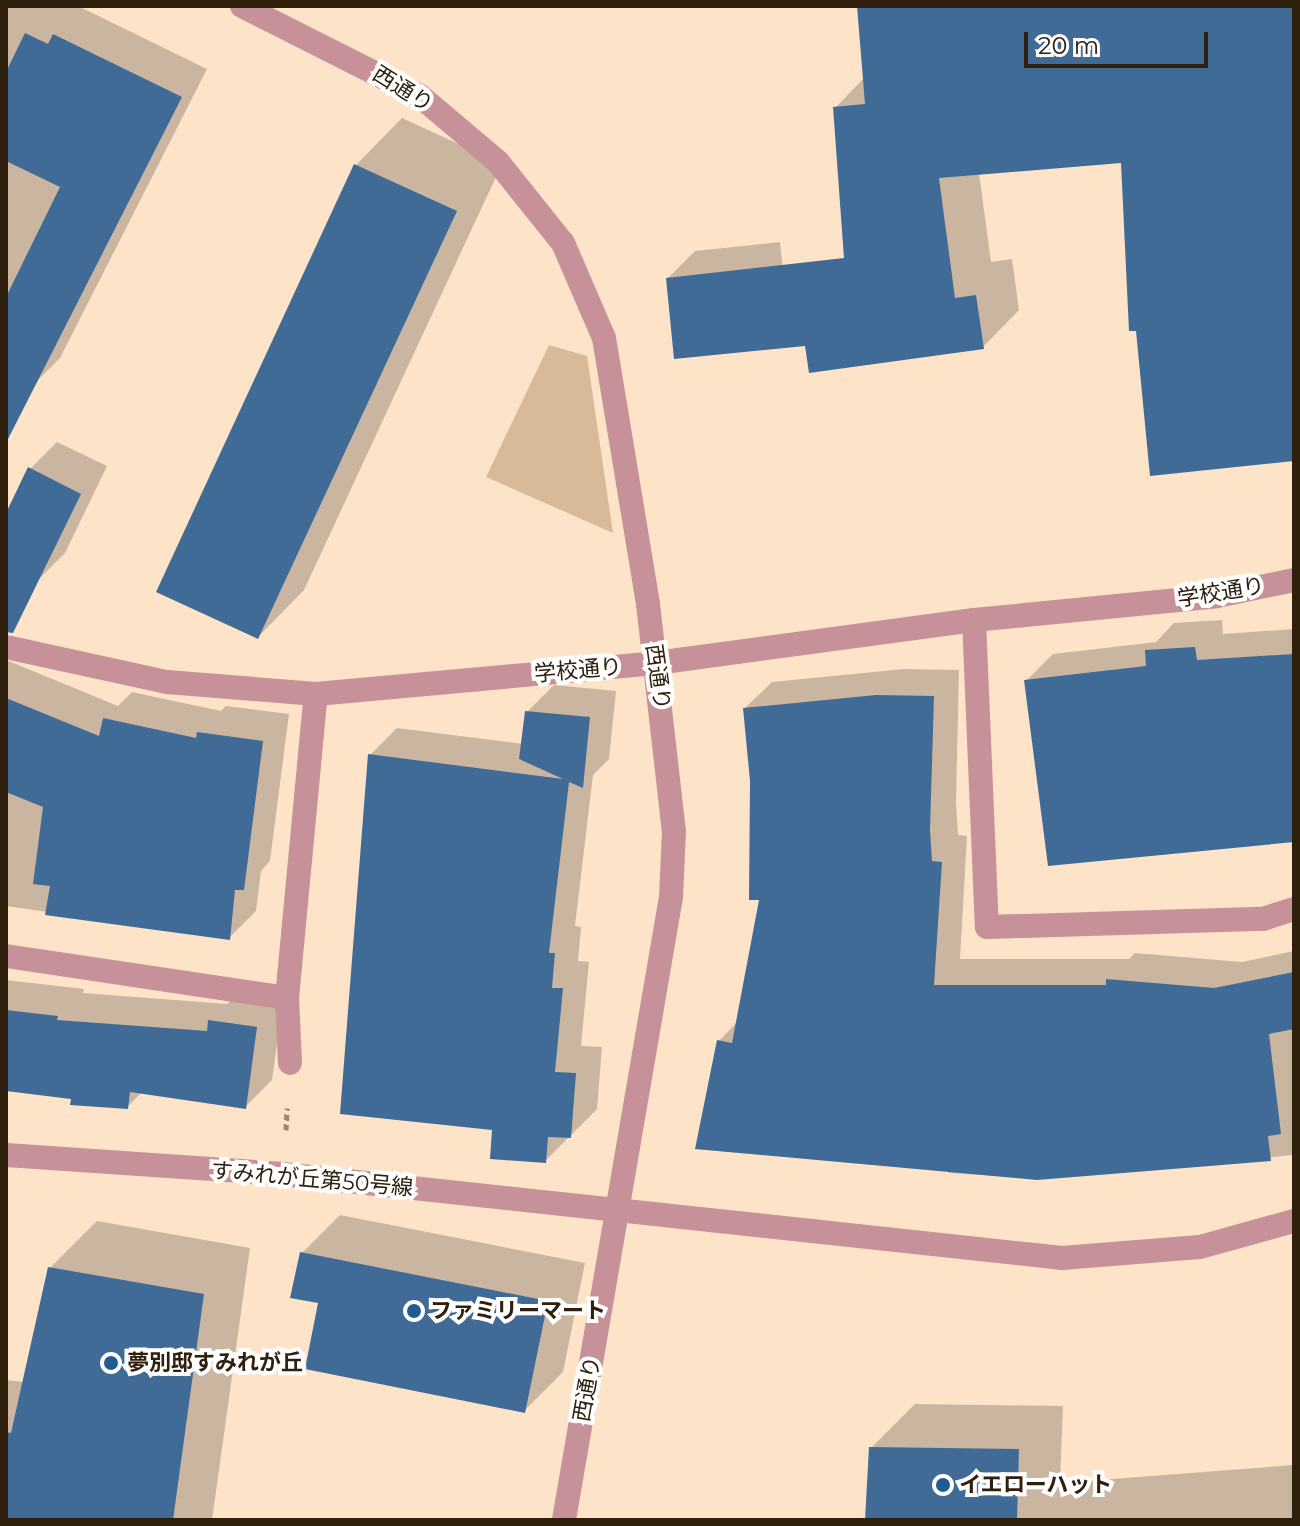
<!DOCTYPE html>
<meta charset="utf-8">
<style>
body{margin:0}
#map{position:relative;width:1300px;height:1526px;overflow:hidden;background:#fde4c9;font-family:Montserrat,"Noto Sans JP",sans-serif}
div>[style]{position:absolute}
.green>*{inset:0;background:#d8ba99}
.shadow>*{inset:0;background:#0003}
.building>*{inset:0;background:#406b96}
.path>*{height:5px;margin-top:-2.5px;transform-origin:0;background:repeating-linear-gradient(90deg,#9a866f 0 6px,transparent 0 10px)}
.minor>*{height:24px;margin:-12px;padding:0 12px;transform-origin:12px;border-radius:12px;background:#c69198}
.dots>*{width:22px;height:22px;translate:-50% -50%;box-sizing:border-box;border:4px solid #fff;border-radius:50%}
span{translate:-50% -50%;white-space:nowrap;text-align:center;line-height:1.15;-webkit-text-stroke:8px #fff;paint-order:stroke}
.street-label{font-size:22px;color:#2f200e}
.poi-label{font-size:22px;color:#2f200e;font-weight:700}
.left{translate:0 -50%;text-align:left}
.frame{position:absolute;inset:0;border:8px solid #2f200e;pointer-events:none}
.scale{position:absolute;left:1024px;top:32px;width:184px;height:36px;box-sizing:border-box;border:4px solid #2f200e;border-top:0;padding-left:10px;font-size:24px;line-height:28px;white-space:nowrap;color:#2f200e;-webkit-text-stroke:6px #fff;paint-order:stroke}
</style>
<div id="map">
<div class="green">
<i style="clip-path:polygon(549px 345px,587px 356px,613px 533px,486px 477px)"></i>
</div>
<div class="shadow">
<i style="clip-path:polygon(6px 6px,78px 6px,207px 69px,60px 358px,33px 385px,6px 371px)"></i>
<i style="clip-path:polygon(859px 6px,1203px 6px,1294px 40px,1294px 459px,1123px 161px,979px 173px,991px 262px,1012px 259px,1019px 310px,983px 347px,835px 108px,865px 77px)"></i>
<i style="clip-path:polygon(402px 118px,502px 164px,304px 590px,258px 637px,158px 591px,356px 165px)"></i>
<i style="clip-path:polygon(780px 242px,788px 321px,668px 278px,695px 251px)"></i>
<i style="clip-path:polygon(57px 442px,107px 466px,65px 553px,38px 580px,6px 565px,6px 517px,30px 469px)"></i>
<i style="clip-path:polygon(1222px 620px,1223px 634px,1294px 629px,1294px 826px,1026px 681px,1053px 654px,1156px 642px,1174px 623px)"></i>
<i style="clip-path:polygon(6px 660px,118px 706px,132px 692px,221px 711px,226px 706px,289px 714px,270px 861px,261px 871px,256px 911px,229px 938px,6px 906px)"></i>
<i style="clip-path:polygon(904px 669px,959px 670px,956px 803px,958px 835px,967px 836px,960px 959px,1129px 959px,1135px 953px,1242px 962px,1294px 951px,1294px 1155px,1037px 1178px,948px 1173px,949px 1167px,719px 1041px,738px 1021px,761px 898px,745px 708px,772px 682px)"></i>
<i style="clip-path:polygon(554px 685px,616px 691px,609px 759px,593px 775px,575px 926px,581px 927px,578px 961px,589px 962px,581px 1046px,602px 1047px,597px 1109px,545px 1161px,494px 1129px,370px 755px,397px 728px,523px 744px,527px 712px)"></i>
<i style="clip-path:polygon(6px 980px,84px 989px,83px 993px,227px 1004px,237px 994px,283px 1001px,272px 1080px,245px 1107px,142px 1092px,127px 1107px,6px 1089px)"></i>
<i style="clip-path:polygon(340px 1215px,585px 1263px,563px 1372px,525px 1410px,320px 1301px,302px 1253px)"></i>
<i style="clip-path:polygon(97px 1221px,250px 1248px,212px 1520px,6px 1520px,6px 1380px,25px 1382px,50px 1268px)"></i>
<i style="clip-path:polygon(915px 1404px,1063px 1406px,1060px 1483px,1294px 1465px,1294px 1520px,867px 1520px,871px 1448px)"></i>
</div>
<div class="building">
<i style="clip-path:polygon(857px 6px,1294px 6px,1294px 461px,1150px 476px,1136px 331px,1129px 331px,1121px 163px,939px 178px,955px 298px,976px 295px,984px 349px,809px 373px,805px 346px,674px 359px,666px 278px,844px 258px,833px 107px,865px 104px)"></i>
<i style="clip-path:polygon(25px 33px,48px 44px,53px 34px,182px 97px,6px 443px,6px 297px,60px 187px,6px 161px,6px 72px)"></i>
<i style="clip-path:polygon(354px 164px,457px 211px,258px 639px,156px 592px)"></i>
<i style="clip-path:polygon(28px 467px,81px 494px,13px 633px,6px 632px,6px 513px)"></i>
<i style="clip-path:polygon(1195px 647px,1197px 660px,1294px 654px,1294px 842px,1048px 866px,1024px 680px,1146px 666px,1145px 650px)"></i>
<i style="clip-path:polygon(876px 695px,934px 696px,930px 830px,932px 861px,942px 862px,934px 985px,1106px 985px,1106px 979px,1214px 988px,1294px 972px,1294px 1029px,1269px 1034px,1281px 1134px,1268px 1136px,1271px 1161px,1037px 1180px,695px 1149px,717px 1040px,732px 1043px,759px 900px,749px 900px,750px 781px,743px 708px)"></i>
<i style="clip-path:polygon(6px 698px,99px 736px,103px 718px,196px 738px,197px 732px,263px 741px,244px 890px,235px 890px,230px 940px,45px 915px,50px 886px,33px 884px,43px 807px,6px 792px)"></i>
<i style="clip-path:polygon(525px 711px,590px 717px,583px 788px,569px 782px,549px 953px,555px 953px,552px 988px,563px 988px,555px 1072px,576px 1073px,571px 1138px,548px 1137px,546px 1163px,490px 1159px,492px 1130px,340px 1114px,368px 754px,563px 779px,519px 759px)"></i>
<i style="clip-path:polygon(6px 1010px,58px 1016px,57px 1020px,207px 1031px,208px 1020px,257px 1027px,246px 1109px,130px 1092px,128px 1109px,70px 1105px,71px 1099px,6px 1091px)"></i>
<i style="clip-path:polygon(300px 1252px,548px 1301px,525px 1413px,305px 1369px,318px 1303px,290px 1298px)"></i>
<i style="clip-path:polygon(48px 1267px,204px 1294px,173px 1520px,6px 1520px,6px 1432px,11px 1433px)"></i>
<i style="clip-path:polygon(869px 1447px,1019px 1449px,1017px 1520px,865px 1520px)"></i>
</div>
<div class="path">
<i style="left:286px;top:1130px;width:22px;rotate:-87deg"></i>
</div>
<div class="minor">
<i style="left:242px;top:6px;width:199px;rotate:26.8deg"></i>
<i style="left:420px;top:96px;width:102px;rotate:40.2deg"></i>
<i style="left:498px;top:162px;width:104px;rotate:51.3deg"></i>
<i style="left:563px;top:243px;width:103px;rotate:66.7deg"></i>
<i style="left:604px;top:338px;width:270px;rotate:80.6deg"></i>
<i style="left:648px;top:604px;width:228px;rotate:83.5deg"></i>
<i style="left:674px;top:831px;width:66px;rotate:92.6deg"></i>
<i style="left:671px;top:897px;width:632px;rotate:99.75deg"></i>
<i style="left:974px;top:620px;width:307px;rotate:87.6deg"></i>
<i style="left:987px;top:927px;width:276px;rotate:-1.7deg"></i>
<i style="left:1263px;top:919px;width:33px;rotate:-18deg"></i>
<i style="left:6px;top:647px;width:165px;rotate:12.3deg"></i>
<i style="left:167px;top:682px;width:149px;rotate:4.6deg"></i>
<i style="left:316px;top:694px;width:341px;rotate:-5.2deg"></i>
<i style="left:656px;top:663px;width:321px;rotate:-7.7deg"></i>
<i style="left:974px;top:620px;width:244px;rotate:-5.6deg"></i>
<i style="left:1217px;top:596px;width:79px;rotate:-11.7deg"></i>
<i style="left:6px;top:956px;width:284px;rotate:8.5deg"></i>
<i style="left:290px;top:1063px;width:65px;rotate:-92.6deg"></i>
<i style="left:287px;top:998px;width:305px;rotate:-84.6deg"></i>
<i style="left:6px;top:1155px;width:278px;rotate:3.9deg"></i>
<i style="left:283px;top:1174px;width:784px;rotate:6.15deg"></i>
<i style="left:1062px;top:1258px;width:138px;rotate:-4.6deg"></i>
<i style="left:1200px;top:1247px;width:98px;rotate:-15.5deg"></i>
</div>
<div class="dots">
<i style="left:414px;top:1311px;background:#205b92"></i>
<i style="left:111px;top:1363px;background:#205b92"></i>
<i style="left:943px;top:1485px;background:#205b92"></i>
</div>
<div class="street-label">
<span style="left:403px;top:89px;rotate:32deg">西通り</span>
<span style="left:1221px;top:592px;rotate:-9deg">学校通り</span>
<span style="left:578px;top:670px;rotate:-5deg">学校通り</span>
<span style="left:658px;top:677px;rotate:82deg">西通り</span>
<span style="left:312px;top:1179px;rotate:5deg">すみれが丘第50号線</span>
<span style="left:587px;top:1389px;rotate:-80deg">西通り</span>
</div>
<div class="poi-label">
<span class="left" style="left:430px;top:1311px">ファミリーマート</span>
<span class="left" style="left:127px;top:1363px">夢別邸すみれが丘</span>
<span class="left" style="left:959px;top:1485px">イエローハット</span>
</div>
<div class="frame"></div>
<div class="scale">20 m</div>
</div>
